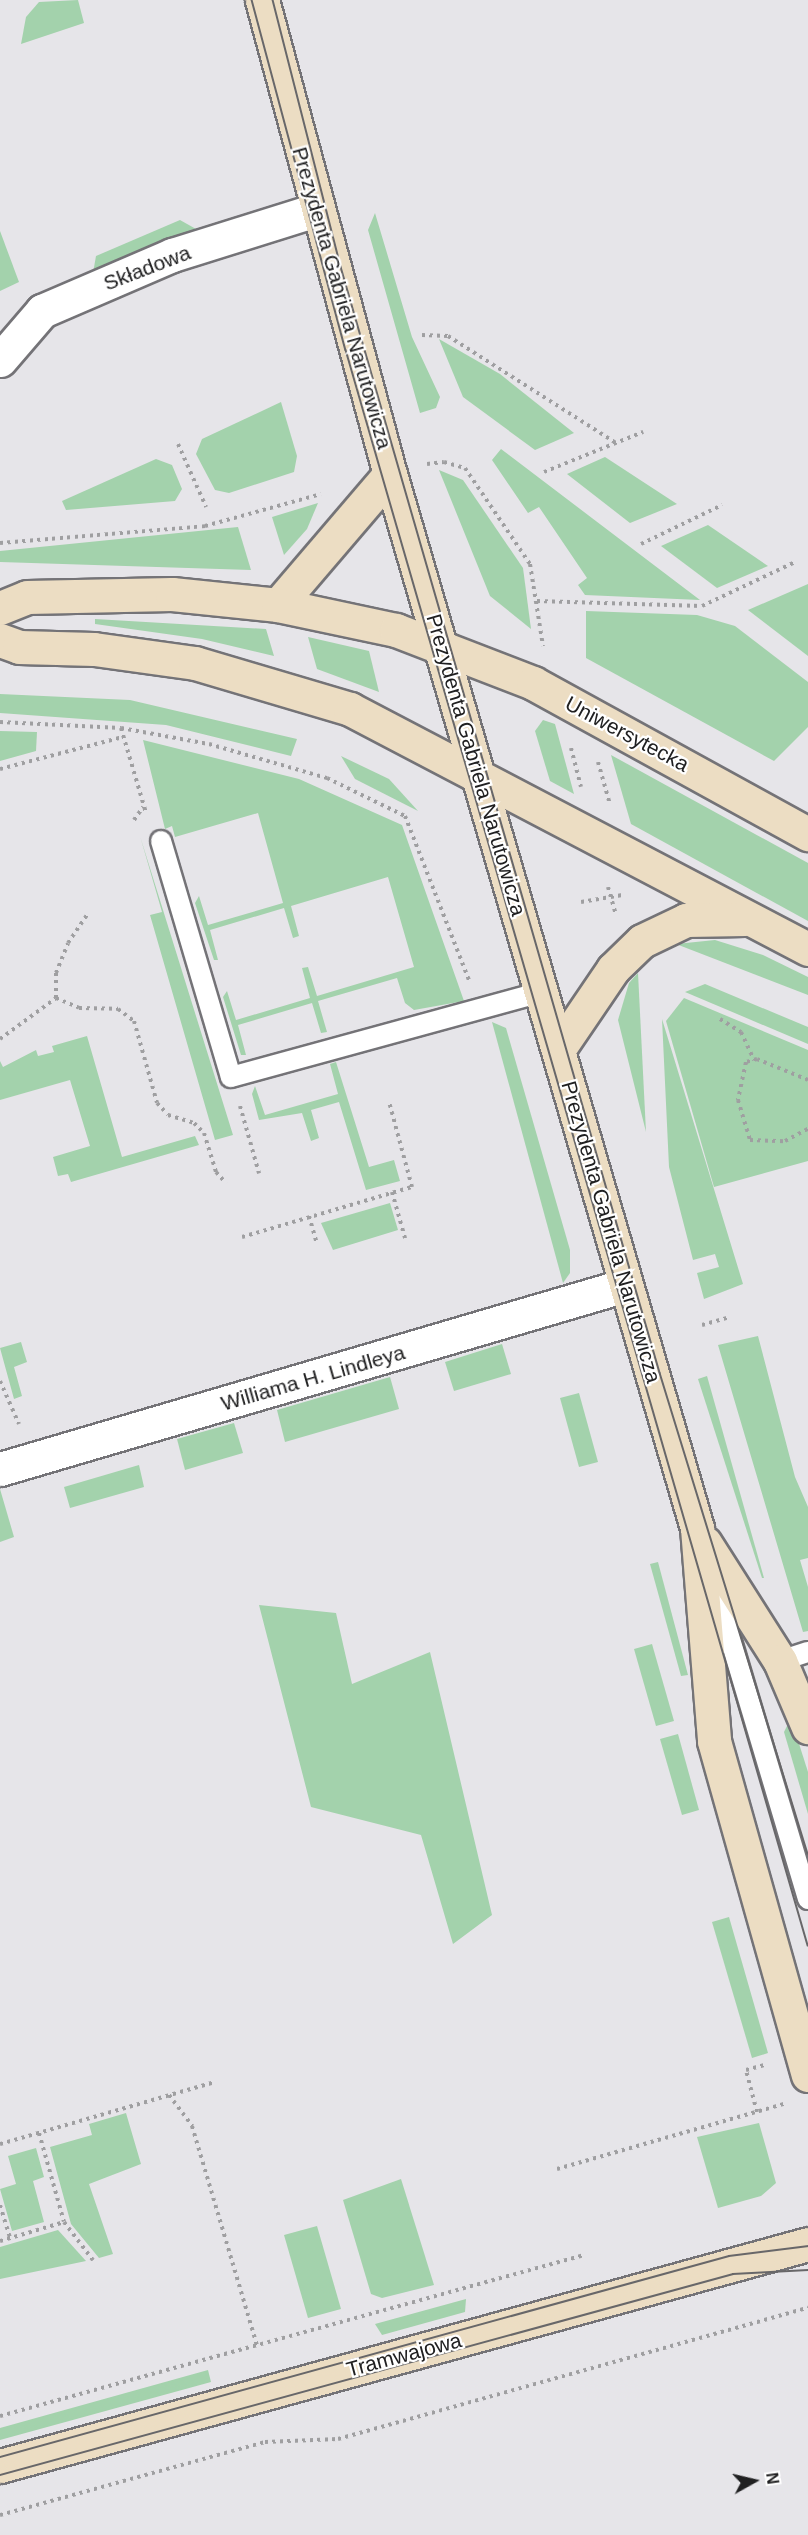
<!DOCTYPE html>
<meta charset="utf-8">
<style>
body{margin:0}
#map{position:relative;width:808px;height:2535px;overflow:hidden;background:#e6e5e9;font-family:Helvetica,sans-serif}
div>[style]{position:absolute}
.green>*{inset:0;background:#a3d2ac}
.path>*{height:4px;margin-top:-2px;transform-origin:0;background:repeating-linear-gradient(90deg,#9f9fa1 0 3px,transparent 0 7.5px)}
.roads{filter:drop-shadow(2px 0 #747377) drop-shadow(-2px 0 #747377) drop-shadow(0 2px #747377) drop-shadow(0 -2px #747377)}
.lane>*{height:20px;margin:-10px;padding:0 10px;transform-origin:10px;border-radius:10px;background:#fff}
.street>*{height:33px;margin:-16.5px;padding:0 16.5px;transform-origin:16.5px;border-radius:16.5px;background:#fff}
.secondary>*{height:33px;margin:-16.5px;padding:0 16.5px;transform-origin:16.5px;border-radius:16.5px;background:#ecddc3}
.tram>*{height:1.5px;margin:-0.75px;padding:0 0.75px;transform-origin:0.75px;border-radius:0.75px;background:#686769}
span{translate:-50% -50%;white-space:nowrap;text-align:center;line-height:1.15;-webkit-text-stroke:4.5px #fff;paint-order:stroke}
.street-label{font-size:21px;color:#202021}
.north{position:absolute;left:724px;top:2451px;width:60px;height:60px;-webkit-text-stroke:4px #fff;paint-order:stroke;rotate:82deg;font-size:16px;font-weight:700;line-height:24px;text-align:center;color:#202021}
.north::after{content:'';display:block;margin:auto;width:21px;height:27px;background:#202021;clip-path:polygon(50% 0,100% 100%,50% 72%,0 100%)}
</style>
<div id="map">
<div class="green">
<i style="clip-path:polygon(78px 0,84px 23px,21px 44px,26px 17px,39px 2px)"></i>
<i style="clip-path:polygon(375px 213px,412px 337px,440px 397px,436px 408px,420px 413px,368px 230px)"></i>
<i style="clip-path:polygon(180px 220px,196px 229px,93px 273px,96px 256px)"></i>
<i style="clip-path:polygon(0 231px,19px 282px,0 291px)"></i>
<i style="clip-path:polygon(439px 339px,500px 374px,574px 433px,535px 450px,463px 397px)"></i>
<i style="clip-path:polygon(281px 402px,297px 456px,294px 472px,229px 493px,215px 490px,196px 454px,202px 439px)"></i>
<i style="clip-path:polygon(501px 449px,700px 600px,585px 595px,578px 585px,587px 578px,539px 507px,528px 513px,492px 460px)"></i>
<i style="clip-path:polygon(605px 457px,677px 504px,630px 523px,567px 474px)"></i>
<i style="clip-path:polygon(156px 459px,172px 465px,182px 489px,175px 501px,66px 510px,62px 501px)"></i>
<i style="clip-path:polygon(439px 470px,463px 480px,523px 568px,531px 629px,490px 596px)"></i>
<i style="clip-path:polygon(318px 503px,307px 529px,284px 555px,272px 517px)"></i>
<i style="clip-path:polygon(708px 525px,768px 566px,717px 588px,661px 546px)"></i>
<i style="clip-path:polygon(238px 527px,251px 570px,0 562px,0 551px)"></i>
<i style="clip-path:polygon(808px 584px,808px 656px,748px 610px)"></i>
<i style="clip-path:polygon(586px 611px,697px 615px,735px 626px,808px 682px,808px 727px,774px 761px,586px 658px)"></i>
<i style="clip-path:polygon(95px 619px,266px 629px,274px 656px,202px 639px,95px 624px)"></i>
<i style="clip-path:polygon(308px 637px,369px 651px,379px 692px,317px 669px)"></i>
<i style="clip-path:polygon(0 694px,130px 700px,297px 739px,291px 756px,166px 725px,0 713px)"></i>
<i style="clip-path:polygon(543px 720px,555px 724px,574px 794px,550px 781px,535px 731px)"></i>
<i style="clip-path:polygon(0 731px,37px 732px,36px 751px,0 761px)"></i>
<i style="clip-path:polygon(143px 740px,299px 779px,402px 825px,464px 1001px,414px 1010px,405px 1003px,397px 978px,318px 1001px,327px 1032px,321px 1033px,312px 1003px,238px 1025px,246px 1055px,241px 1055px,223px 997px,227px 991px,236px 1020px,310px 998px,302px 968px,308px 967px,317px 996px,414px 967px,388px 877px,291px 906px,299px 936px,293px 938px,284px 908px,210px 930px,218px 960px,214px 960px,195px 903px,199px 896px,208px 925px,283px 903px,258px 813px,175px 837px,172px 826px,165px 829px)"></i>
<i style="clip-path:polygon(611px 755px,808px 863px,808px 921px,631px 824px)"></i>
<i style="clip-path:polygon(341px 756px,389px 779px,418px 811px,355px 779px)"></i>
<i style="clip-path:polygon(140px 836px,233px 1135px,215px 1140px,150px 915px,162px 912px)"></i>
<i style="clip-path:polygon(715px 940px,763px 955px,808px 977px,808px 995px,676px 944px)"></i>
<i style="clip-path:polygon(638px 973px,646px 1132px,618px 1020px,629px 983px)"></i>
<i style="clip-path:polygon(705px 984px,808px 1027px,808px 1044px,685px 992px)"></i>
<i style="clip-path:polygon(684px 998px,808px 1050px,808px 1161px,714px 1187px,666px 1021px)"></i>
<i style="clip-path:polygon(662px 1019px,743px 1284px,704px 1299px,697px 1273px,719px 1267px,715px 1254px,693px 1260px,669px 1167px)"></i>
<i style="clip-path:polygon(492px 1022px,506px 1028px,570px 1250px,570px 1273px,563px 1283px)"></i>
<i style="clip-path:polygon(87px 1036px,122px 1157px,195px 1136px,199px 1145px,71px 1182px,68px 1174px,58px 1176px,53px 1157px,90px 1146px,70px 1080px,0 1100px,0 1061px,3px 1067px,36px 1050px,38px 1056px,54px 1052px,52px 1046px)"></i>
<i style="clip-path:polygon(336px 1062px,369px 1167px,394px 1160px,400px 1181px,366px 1190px,339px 1102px,311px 1110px,319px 1138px,311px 1141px,302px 1113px,259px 1120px,252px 1094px,255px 1086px,265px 1115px,338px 1094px,330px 1064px)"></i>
<i style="clip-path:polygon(390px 1203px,398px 1230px,333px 1250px,321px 1223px)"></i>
<i style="clip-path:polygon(758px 1336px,795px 1477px,808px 1507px,808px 1558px,800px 1560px,808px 1587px,808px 1631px,803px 1632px,718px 1345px)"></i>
<i style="clip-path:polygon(21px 1342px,27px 1362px,14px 1367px,22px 1396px,14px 1399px,0 1348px)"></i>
<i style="clip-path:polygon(502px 1344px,511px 1374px,454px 1391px,445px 1362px)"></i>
<i style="clip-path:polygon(707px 1376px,764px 1578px,762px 1578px,698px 1379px)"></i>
<i style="clip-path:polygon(390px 1377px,399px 1409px,285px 1442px,277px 1410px)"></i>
<i style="clip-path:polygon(579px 1393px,598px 1462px,579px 1467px,560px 1398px)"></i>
<i style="clip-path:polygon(234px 1423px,243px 1453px,185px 1470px,177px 1439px)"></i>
<i style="clip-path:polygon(139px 1465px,144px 1487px,70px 1508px,64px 1487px)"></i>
<i style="clip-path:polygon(0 1489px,14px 1537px,0 1542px)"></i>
<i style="clip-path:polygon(658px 1562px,688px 1675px,681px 1676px,650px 1564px)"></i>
<i style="clip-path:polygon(259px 1605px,336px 1613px,352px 1684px,430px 1652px,492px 1915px,453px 1944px,421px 1835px,311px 1807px)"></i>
<i style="clip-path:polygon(652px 1644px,674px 1721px,656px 1726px,634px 1649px)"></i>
<i style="clip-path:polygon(787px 1726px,794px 1728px,808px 1772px,808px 1814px,784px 1732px)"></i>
<i style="clip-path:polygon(678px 1734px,699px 1810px,682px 1815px,660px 1739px)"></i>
<i style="clip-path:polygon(729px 1917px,768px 2053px,752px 2058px,712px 1922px)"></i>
<i style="clip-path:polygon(126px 2113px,141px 2164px,89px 2184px,113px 2254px,99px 2258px,71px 2224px,50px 2147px,92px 2135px,89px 2124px)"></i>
<i style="clip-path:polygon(759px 2123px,776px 2183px,761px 2196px,718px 2208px,697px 2137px)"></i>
<i style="clip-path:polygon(36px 2148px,44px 2177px,33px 2181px,44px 2222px,12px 2231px,0 2189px,16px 2184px,8px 2156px)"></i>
<i style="clip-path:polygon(401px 2179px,434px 2285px,382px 2298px,371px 2294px,343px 2200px)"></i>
<i style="clip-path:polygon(317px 2226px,341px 2309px,308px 2318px,284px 2235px)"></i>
<i style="clip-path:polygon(58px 2230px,86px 2261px,0 2279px,0 2247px)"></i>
<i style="clip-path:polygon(466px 2299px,465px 2312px,382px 2335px,375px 2324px)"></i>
<i style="clip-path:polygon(208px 2370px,211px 2382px,0 2440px,0 2428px)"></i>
</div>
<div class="path">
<i style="left:422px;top:335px;width:26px;rotate:2deg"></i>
<i style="left:448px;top:336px;width:199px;rotate:32.5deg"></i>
<i style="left:178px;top:444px;width:69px;rotate:66deg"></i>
<i style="left:427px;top:464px;width:17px;rotate:-7deg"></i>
<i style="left:444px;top:462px;width:22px;rotate:16deg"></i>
<i style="left:465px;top:468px;width:116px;rotate:55.9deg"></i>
<i style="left:530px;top:564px;width:83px;rotate:81deg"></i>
<i style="left:544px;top:472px;width:107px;rotate:-22deg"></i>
<i style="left:0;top:543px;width:206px;rotate:-4.7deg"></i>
<i style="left:205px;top:526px;width:120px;rotate:-15.4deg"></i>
<i style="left:641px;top:544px;width:90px;rotate:-25.7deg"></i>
<i style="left:537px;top:601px;width:165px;rotate:1.7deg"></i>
<i style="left:702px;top:606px;width:101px;rotate:-25.3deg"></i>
<i style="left:0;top:722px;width:121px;rotate:2.8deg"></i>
<i style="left:121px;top:728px;width:89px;rotate:10.3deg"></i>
<i style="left:209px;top:744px;width:123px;rotate:16.1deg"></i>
<i style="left:327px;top:778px;width:87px;rotate:26deg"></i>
<i style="left:405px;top:816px;width:176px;rotate:68.7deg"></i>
<i style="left:121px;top:728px;width:89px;rotate:73.6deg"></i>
<i style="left:571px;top:748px;width:40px;rotate:75.6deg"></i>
<i style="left:598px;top:762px;width:41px;rotate:74.2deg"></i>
<i style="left:0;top:769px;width:127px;rotate:-14.6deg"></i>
<i style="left:134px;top:820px;width:16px;rotate:-55deg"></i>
<i style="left:608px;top:887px;width:29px;rotate:74deg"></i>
<i style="left:581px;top:902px;width:42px;rotate:-9.7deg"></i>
<i style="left:56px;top:998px;width:25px;rotate:23deg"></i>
<i style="left:79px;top:1008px;width:39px;rotate:1deg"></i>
<i style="left:118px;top:1009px;width:20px;rotate:37deg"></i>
<i style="left:134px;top:1021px;width:85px;rotate:74.3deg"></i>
<i style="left:157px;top:1103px;width:16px;rotate:47deg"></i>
<i style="left:168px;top:1115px;width:27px;rotate:17deg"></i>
<i style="left:194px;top:1123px;width:14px;rotate:45deg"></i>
<i style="left:204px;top:1133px;width:41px;rotate:72.9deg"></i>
<i style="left:216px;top:1172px;width:15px;rotate:48deg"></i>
<i style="left:720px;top:1019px;width:25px;rotate:32deg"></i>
<i style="left:741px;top:1032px;width:31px;rotate:65deg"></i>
<i style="left:0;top:1039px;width:69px;rotate:-36.2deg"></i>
<i style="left:56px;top:998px;width:25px;rotate:-90deg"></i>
<i style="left:56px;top:973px;width:32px;rotate:-68deg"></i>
<i style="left:68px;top:943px;width:37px;rotate:-56deg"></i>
<i style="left:808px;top:1080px;width:55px;rotate:-157.6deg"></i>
<i style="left:757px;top:1059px;width:11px;rotate:165deg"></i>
<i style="left:746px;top:1062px;width:39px;rotate:102deg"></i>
<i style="left:738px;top:1100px;width:42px;rotate:73.3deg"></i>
<i style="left:750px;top:1140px;width:35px;rotate:2deg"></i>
<i style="left:785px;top:1141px;width:26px;rotate:-28deg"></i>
<i style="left:240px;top:1106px;width:70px;rotate:74.2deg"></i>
<i style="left:392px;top:1192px;width:48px;rotate:74.2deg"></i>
<i style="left:309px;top:1216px;width:29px;rotate:74deg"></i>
<i style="left:242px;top:1237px;width:177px;rotate:-16.4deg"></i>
<i style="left:412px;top:1187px;width:88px;rotate:-105.1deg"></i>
<i style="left:702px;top:1325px;width:26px;rotate:-16deg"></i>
<i style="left:0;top:1381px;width:47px;rotate:66.2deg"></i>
<i style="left:169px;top:2095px;width:39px;rotate:53deg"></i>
<i style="left:192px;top:2126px;width:229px;rotate:73.5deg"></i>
<i style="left:757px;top:2112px;width:43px;rotate:-104.7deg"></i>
<i style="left:746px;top:2070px;width:20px;rotate:-15deg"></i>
<i style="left:39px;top:2133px;width:92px;rotate:74.3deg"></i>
<i style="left:64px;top:2222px;width:48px;rotate:52.7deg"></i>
<i style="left:0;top:2144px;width:221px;rotate:-16.1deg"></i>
<i style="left:557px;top:2169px;width:236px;rotate:-16deg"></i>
<i style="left:0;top:2205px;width:34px;rotate:73deg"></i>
<i style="left:0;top:2241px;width:67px;rotate:-16.5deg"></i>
<i style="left:0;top:2416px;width:606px;rotate:-15.41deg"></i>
<i style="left:0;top:2515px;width:275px;rotate:-15.4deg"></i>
<i style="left:265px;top:2442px;width:73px;rotate:-2.4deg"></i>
<i style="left:338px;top:2439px;width:488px;rotate:-15.6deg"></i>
</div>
<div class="roads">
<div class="lane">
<i style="left:161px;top:841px;width:246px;rotate:73.5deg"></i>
<i style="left:231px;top:1077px;width:321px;rotate:-15.3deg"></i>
<i style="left:712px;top:1577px;width:336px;rotate:73.4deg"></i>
<i style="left:780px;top:1661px;width:29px;rotate:-18deg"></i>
</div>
<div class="street">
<i style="left:0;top:360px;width:65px;rotate:-49.4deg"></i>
<i style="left:42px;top:311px;width:142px;rotate:-23.3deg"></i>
<i style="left:172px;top:255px;width:151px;rotate:-17.4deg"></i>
<i style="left:0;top:1469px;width:652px;rotate:-16.38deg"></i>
</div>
<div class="secondary">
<i style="left:262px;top:0;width:491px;rotate:74.9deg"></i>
<i style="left:390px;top:474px;width:1098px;rotate:73.76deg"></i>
<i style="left:697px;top:1528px;width:214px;rotate:85.4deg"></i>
<i style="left:714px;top:1741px;width:347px;rotate:74.3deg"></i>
<i style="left:278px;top:605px;width:172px;rotate:-49.5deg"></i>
<i style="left:0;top:608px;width:29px;rotate:-22deg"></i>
<i style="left:27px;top:597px;width:145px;rotate:-1.2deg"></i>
<i style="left:172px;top:594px;width:107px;rotate:5.9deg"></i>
<i style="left:278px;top:605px;width:121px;rotate:12deg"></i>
<i style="left:396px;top:630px;width:147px;rotate:21.1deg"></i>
<i style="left:533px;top:683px;width:314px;rotate:28.8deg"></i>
<i style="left:0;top:640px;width:20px;rotate:20deg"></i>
<i style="left:19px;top:647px;width:75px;rotate:1.5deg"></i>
<i style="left:94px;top:649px;width:102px;rotate:7.9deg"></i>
<i style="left:195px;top:663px;width:162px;rotate:16.5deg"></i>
<i style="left:350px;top:709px;width:517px;rotate:27.66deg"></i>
<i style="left:558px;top:1050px;width:98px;rotate:-55.8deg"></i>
<i style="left:613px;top:969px;width:40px;rotate:-44deg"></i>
<i style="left:642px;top:941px;width:49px;rotate:-25.5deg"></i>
<i style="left:686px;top:920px;width:59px;rotate:-1deg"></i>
<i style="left:705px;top:1543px;width:140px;rotate:57.6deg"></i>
<i style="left:780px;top:1661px;width:72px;rotate:67deg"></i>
<i style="left:0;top:2466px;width:838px;rotate:-15.36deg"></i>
</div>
</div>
<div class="tram">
<i style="left:252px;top:0;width:362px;rotate:75deg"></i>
<i style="left:346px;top:350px;width:1661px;rotate:73.85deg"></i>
<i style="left:273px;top:0;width:276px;rotate:75.7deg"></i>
<i style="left:341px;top:267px;width:1151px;rotate:73.91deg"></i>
<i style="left:660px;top:1373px;width:503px;rotate:72.9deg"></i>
<i style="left:0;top:2457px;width:756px;rotate:-15.41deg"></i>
<i style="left:729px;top:2256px;width:80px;rotate:-7.2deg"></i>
<i style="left:0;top:2475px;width:760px;rotate:-15.33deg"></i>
<i style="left:733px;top:2274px;width:75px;rotate:-3.1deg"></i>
</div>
<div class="street-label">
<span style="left:147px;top:268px;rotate:-21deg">Składowa</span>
<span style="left:342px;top:298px;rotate:74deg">Prezydenta Gabriela Narutowicza</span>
<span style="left:627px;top:734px;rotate:28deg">Uniwersytecka</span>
<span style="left:476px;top:765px;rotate:74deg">Prezydenta Gabriela Narutowicza</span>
<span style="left:611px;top:1232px;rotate:74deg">Prezydenta Gabriela Narutowicza</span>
<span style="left:313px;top:1378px;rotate:-16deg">Williama H. Lindleya</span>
<span style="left:404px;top:2355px;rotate:-15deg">Tramwajowa</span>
</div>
<div class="north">N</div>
</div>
